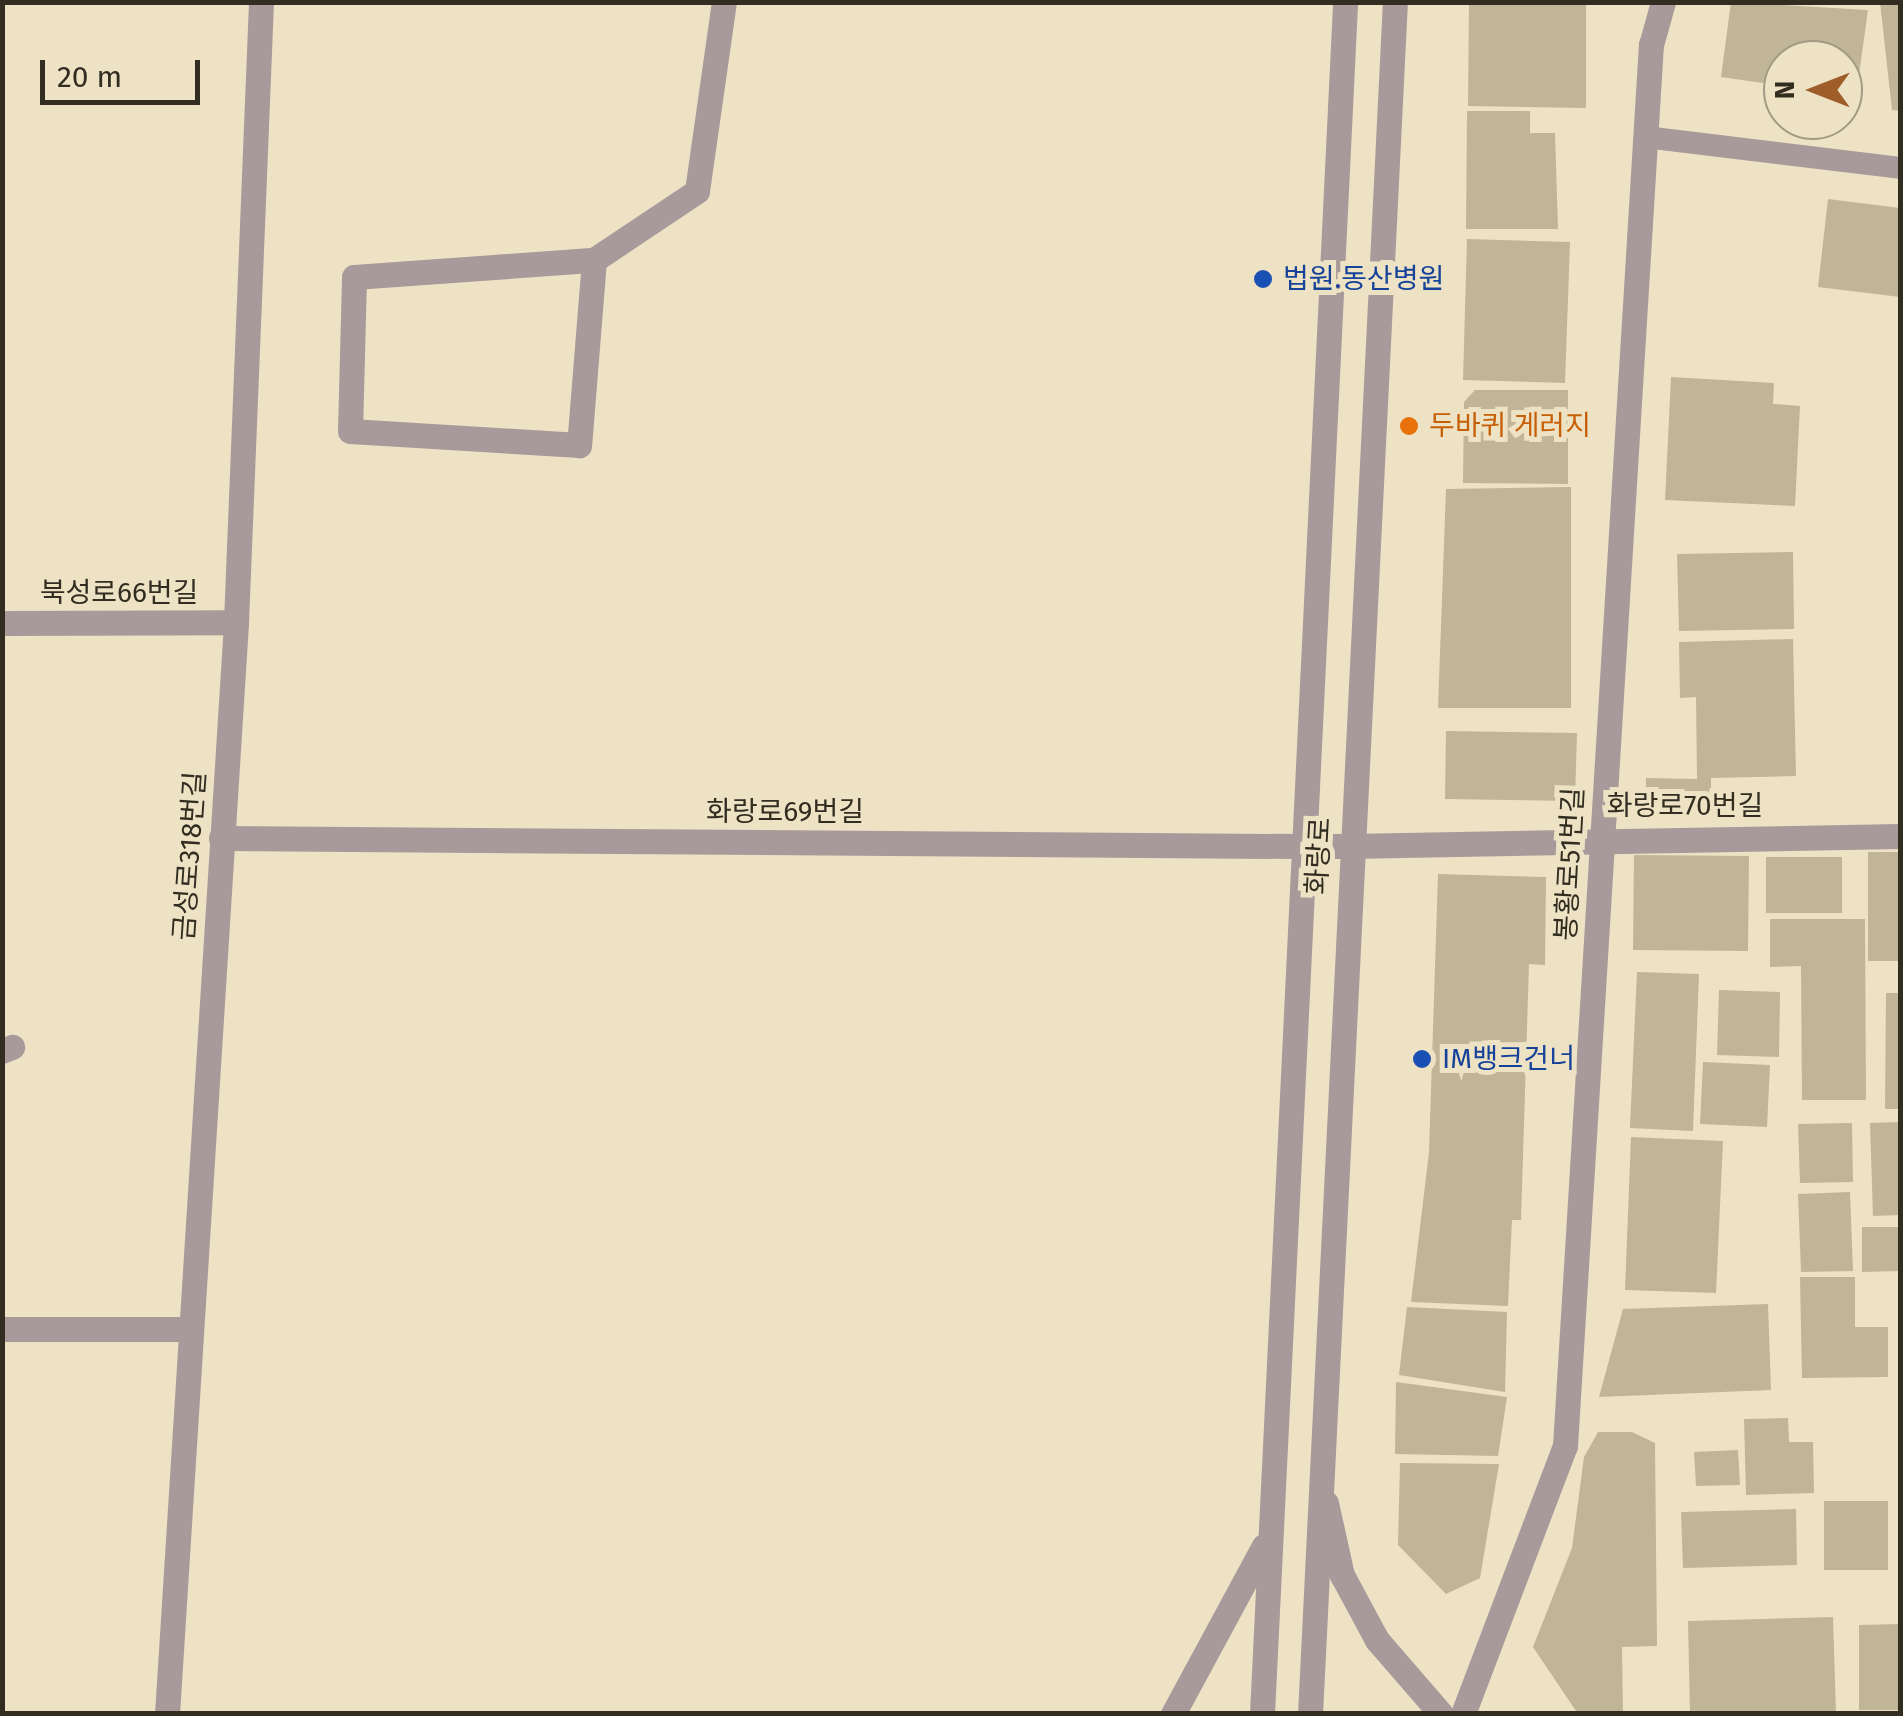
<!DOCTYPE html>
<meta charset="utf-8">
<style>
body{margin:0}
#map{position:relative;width:1903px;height:1716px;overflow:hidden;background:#eee2c4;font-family:"Fira Sans","Noto Sans KR",sans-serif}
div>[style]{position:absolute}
.building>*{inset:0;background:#c0b597}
.service>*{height:22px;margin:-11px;padding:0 11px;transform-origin:11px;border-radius:11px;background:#a8999b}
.minor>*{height:25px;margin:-12.5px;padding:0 12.5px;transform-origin:12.5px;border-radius:12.5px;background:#a8999b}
.tertiary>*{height:25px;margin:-12.5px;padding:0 12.5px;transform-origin:12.5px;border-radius:12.5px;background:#a8999b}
.dots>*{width:28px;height:28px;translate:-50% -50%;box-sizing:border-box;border:5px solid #eee2c4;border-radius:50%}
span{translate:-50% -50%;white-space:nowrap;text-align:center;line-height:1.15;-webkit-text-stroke:10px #eee2c4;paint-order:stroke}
.transit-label{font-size:28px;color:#164399}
.left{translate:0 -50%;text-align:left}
.food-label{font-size:28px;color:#c56008}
.street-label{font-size:28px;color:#312d21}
.frame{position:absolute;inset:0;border:5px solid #312d21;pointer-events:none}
.north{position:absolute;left:1763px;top:40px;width:100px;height:100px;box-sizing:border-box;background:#eee2c4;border:2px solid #a29a83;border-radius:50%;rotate:270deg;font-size:28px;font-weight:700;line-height:40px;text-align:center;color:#312d21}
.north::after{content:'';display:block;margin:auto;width:35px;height:45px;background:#9e5d29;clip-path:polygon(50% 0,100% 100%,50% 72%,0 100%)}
.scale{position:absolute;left:40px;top:60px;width:160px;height:45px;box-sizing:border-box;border:5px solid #312d21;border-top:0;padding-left:12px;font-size:30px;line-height:35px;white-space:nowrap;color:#312d21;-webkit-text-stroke:8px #eee2c4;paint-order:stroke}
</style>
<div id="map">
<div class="building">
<i style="clip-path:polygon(1469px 2px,1586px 2px,1586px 108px,1468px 106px)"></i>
<i style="clip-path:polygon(1731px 2px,1868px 10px,1856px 96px,1843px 94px,1843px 60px,1783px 60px,1783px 86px,1721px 77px)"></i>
<i style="clip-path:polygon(1880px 2px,1900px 2px,1900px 111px,1892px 110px)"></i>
<i style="clip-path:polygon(1467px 111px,1530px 111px,1530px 133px,1555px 133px,1558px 229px,1466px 229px)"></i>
<i style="clip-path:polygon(1828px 199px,1900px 208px,1900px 297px,1818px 287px)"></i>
<i style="clip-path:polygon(1467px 239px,1570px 242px,1565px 383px,1463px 380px)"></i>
<i style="clip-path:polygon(1671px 377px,1774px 383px,1773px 404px,1800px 406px,1795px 506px,1665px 500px)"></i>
<i style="clip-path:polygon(1475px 390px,1568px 390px,1568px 484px,1463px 483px,1464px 402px)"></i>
<i style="clip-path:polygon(1571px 487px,1571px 708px,1438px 708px,1446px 489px)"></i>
<i style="clip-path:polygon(1793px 552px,1794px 629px,1679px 631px,1677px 554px)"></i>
<i style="clip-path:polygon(1793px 639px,1796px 776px,1711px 778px,1711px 802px,1646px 802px,1646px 778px,1697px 779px,1696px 697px,1680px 698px,1679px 642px)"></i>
<i style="clip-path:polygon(1446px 731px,1577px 733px,1575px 801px,1445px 799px)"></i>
<i style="clip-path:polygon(1868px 852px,1900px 852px,1900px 961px,1868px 961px)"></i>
<i style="clip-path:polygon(1634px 855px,1749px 856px,1748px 951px,1633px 950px)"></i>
<i style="clip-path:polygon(1766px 857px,1842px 857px,1842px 913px,1766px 913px)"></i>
<i style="clip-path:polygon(1438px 874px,1546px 877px,1545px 965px,1529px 964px,1521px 1220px,1512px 1220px,1508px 1306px,1411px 1302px,1429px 1152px)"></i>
<i style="clip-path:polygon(1770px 919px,1865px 919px,1866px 1100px,1802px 1100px,1801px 966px,1770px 967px)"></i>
<i style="clip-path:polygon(1637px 972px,1699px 974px,1693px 1131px,1630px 1128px)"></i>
<i style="clip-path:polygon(1719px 990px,1780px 992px,1779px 1057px,1717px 1055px)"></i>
<i style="clip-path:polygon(1886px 993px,1900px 993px,1900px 1109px,1885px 1109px)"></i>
<i style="clip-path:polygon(1703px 1062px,1770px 1065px,1767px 1127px,1700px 1124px)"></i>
<i style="clip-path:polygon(1900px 1122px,1900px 1215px,1873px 1216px,1870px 1123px)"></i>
<i style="clip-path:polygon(1852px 1123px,1853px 1182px,1800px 1183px,1798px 1124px)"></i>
<i style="clip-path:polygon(1631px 1137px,1723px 1141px,1716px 1293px,1625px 1290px)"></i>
<i style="clip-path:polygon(1850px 1192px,1853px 1271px,1801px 1272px,1798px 1194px)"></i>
<i style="clip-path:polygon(1862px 1227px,1900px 1227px,1900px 1271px,1862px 1272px)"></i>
<i style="clip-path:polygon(1800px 1277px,1855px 1277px,1855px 1327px,1888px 1327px,1888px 1377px,1802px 1378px)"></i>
<i style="clip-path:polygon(1768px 1304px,1771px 1390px,1599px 1397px,1623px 1309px)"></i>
<i style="clip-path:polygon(1407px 1307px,1507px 1312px,1505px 1392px,1399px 1375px)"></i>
<i style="clip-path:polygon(1396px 1382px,1507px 1397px,1498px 1456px,1395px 1454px)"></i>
<i style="clip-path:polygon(1788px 1418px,1789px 1442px,1813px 1442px,1814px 1493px,1746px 1495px,1744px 1419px)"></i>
<i style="clip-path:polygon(1598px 1432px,1632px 1432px,1655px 1443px,1657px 1646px,1622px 1647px,1623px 1714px,1578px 1714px,1533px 1647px,1572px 1548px,1584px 1457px)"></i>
<i style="clip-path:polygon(1738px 1450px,1740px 1485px,1696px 1486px,1694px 1452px)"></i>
<i style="clip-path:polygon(1400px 1463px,1499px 1464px,1480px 1578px,1446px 1594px,1398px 1545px)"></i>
<i style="clip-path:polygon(1824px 1501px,1888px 1501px,1888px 1570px,1824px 1570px)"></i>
<i style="clip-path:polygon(1796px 1509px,1797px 1565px,1683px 1568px,1681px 1512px)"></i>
<i style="clip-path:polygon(1833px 1617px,1836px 1714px,1690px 1714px,1688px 1621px)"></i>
<i style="clip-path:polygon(1900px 1624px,1900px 1710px,1859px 1710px,1859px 1625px)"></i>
</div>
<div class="service">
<i style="left:1645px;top:137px;width:257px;rotate:6.9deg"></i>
</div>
<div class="minor">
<i style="left:594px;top:260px;width:186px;rotate:94.6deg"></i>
<i style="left:579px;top:445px;width:229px;rotate:-176.5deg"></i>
<i style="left:350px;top:431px;width:154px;rotate:-88.5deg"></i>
<i style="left:354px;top:277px;width:241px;rotate:-4.1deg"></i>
<i style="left:594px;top:260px;width:124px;rotate:-33.8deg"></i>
<i style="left:697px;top:191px;width:191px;rotate:-81.9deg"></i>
<i style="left:2px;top:623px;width:234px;rotate:-0.2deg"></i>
<i style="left:221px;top:838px;width:1077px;rotate:0.43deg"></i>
<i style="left:1349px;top:846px;width:551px;rotate:-1.04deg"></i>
<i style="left:2px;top:1051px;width:11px;rotate:-22deg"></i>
<i style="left:2px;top:1329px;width:187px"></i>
<i style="left:167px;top:1714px;width:1094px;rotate:-86.38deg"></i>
<i style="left:236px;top:622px;width:621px;rotate:-87.69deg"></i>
<i style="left:1463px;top:1714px;width:287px;rotate:-69.2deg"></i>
<i style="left:1565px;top:1446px;width:1404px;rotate:-86.49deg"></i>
<i style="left:1651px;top:45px;width:45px;rotate:-74.4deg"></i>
</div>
<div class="tertiary">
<i style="left:1298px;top:846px;width:51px"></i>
<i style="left:1326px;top:1503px;width:74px;rotate:77.5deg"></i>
<i style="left:1342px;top:1575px;width:74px;rotate:61.7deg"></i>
<i style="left:1377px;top:1640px;width:98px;rotate:49.1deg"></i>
<i style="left:1173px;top:1714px;width:191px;rotate:-61.6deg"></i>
<i style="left:1262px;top:1714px;width:1714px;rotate:-87.22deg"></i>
<i style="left:1310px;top:1714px;width:1714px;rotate:-87.16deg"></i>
</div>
<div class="dots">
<i style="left:1263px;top:279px;background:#1a4fb4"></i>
<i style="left:1409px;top:426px;background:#e8710a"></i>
<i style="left:1422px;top:1059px;background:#1a4fb4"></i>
</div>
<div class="transit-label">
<span class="left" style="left:1283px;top:279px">법원.동산병원</span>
<span class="left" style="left:1442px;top:1059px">IM뱅크건너</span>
</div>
<div class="food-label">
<span class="left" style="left:1429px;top:426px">두바퀴 게러지</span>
</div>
<div class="street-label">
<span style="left:119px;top:593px">북성로66번길</span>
<span style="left:1685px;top:806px">화랑로70번길</span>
<span style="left:785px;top:812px">화랑로69번길</span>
<span style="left:190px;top:856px;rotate:-86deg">금성로318번길</span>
<span style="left:1319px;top:856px;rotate:-87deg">화랑로</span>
<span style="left:1570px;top:864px;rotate:-87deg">봉황로51번길</span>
</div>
<div class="frame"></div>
<div class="north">N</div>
<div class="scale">20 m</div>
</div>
